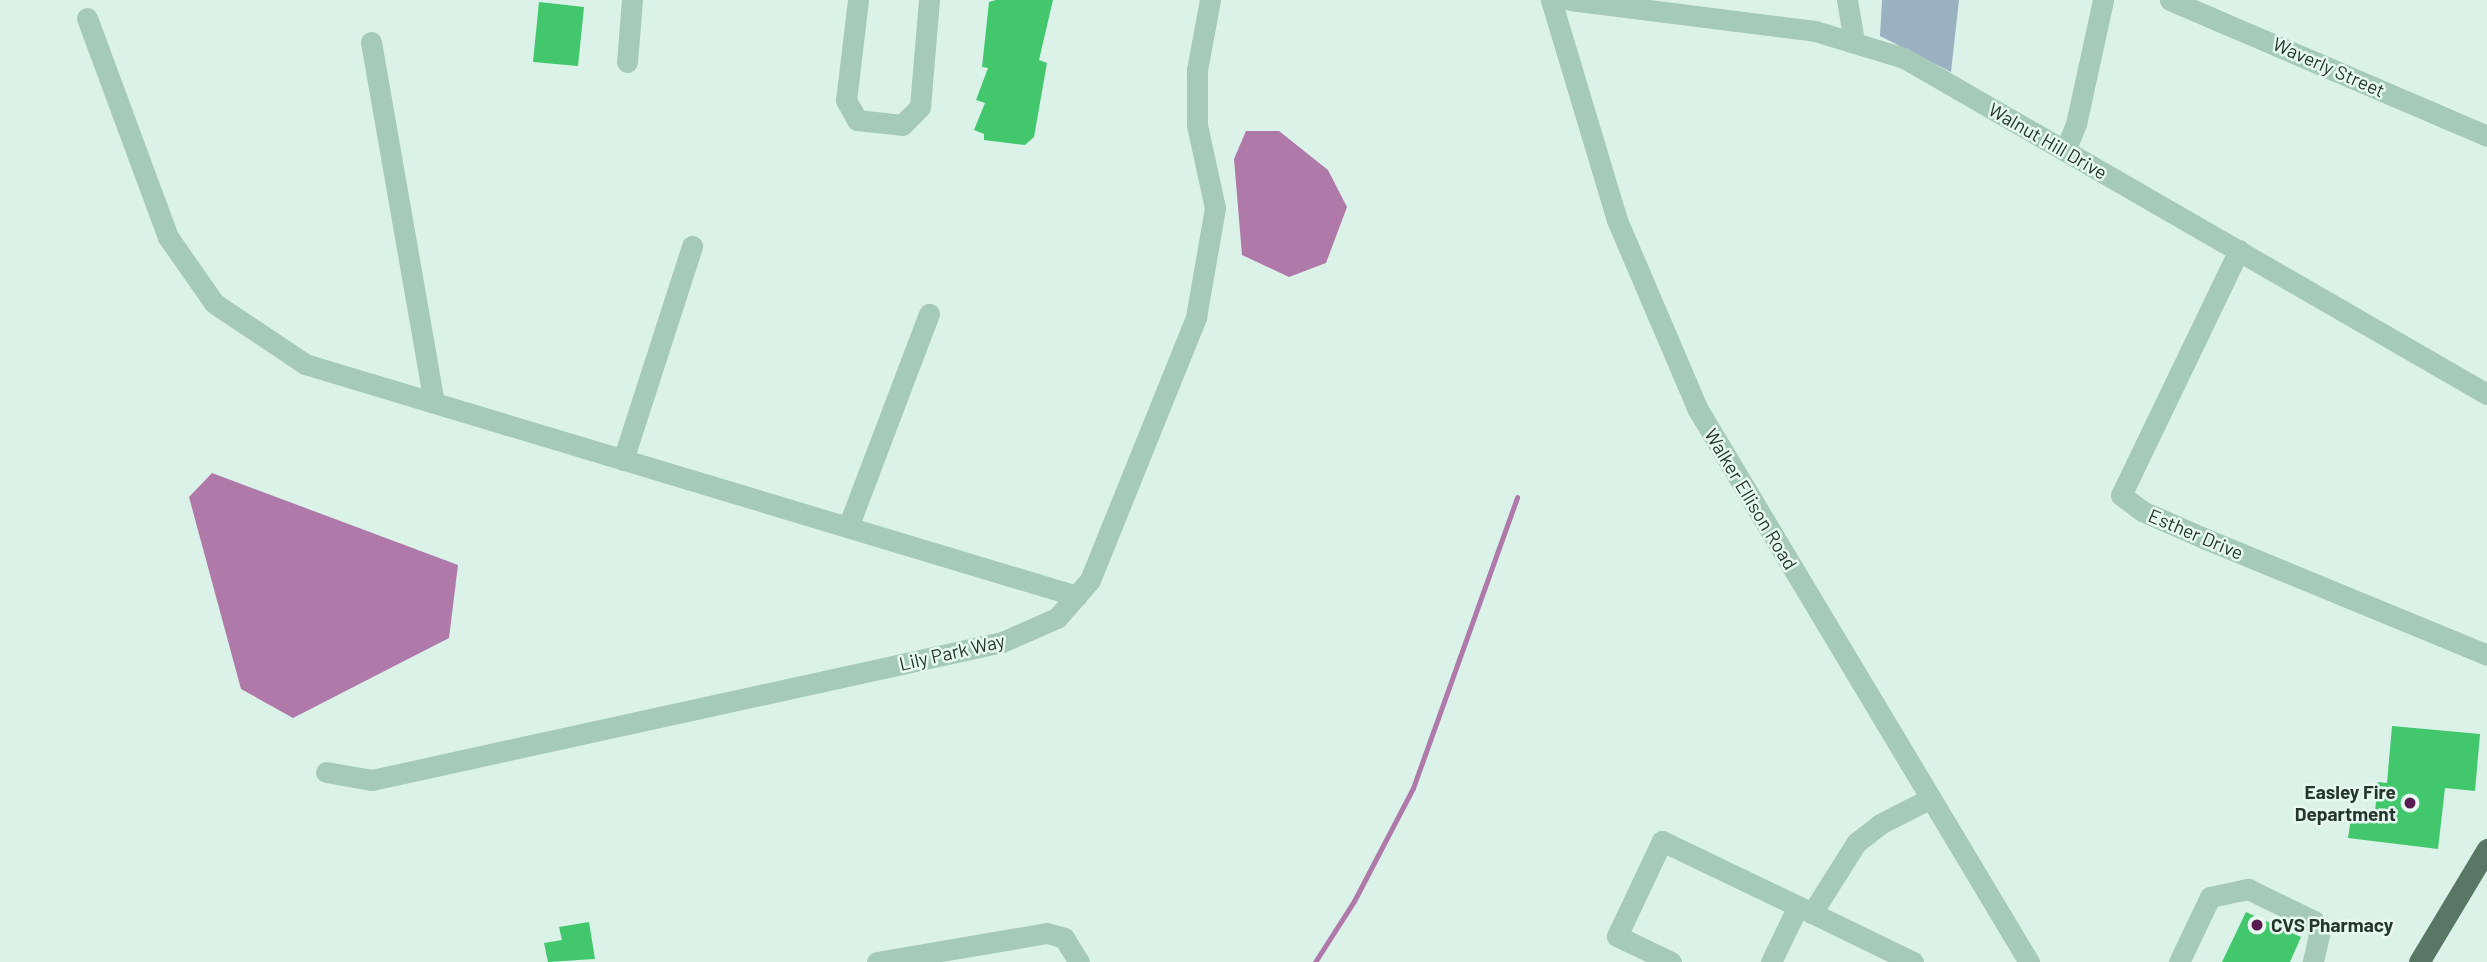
<!DOCTYPE html>
<style>
body{margin:0}
#map{position:relative;width:2487px;height:962px;overflow:hidden;background:#dbf2e9;font-family:Barlow,sans-serif}
div>[style]{position:absolute}
.green>*{inset:0;background:#9ab1c1}
.water>*{inset:0;background:#af79a9}
.stream>*{height:5px;margin:-2.5px;padding:0 2.5px;transform-origin:2.5px;border-radius:2.5px;background:#af79a9}
.building>*{inset:0;background:#43c76d}
.minor>*{height:21px;margin:-10.5px;padding:0 10.5px;transform-origin:10.5px;border-radius:10.5px;background:#a6cab9}
.major>*{height:21px;margin:-10.5px;padding:0 10.5px;transform-origin:10.5px;border-radius:10.5px;background:#587865}
.dots>*{width:19px;height:19px;translate:-50% -50%;box-sizing:border-box;border:4px solid #e7faf2;border-radius:50%}
span{translate:-50% -50%;white-space:nowrap;text-align:center;line-height:1.15;-webkit-text-stroke:5px #e7faf2;paint-order:stroke}
.street-label{font-size:19px;color:#27362d}
.poi-label{font-size:19px;color:#27362d;font-weight:700}
.right{translate:-100% -50%;text-align:right}
.left{translate:0 -50%;text-align:left}
</style>
<div id="map">
<div class="green">
<i style="clip-path:polygon(1882px 0,1959px 0,1951px 72px,1880px 36px)"></i>
</div>
<div class="water">
<i style="clip-path:polygon(1246px 131px,1279px 131px,1328px 170px,1347px 207px,1326px 263px,1289px 277px,1242px 255px,1234px 159px)"></i>
<i style="clip-path:polygon(212px 473px,458px 565px,449px 638px,293px 718px,241px 689px,189px 497px)"></i>
</div>
<div class="stream">
<i style="left:1315px;top:962px;width:72px;rotate:-57.4deg"></i>
<i style="left:1354px;top:901px;width:127px;rotate:-62.4deg"></i>
<i style="left:1413px;top:788px;width:309px;rotate:-70.3deg"></i>
</div>
<div class="building">
<i style="clip-path:polygon(996px 0,1053px 0,1039px 60px,1047px 63px,1034px 137px,1025px 145px,984px 140px,984px 134px,974px 130px,985px 103px,976px 100px,988px 68px,982px 67px,989px 2px)"></i>
<i style="clip-path:polygon(539px 2px,584px 7px,578px 66px,533px 62px)"></i>
<i style="clip-path:polygon(2392px 726px,2480px 734px,2475px 791px,2445px 788px,2438px 849px,2348px 838px,2351px 818px,2374px 821px,2378px 782px,2387px 783px)"></i>
<i style="clip-path:polygon(2246px 912px,2301px 937px,2290px 962px,2222px 962px)"></i>
<i style="clip-path:polygon(589px 922px,595px 959px,548px 962px,544px 943px,562px 940px,559px 927px)"></i>
</div>
<div class="minor">
<i style="left:858px;top:0;width:101px;rotate:96.8deg"></i>
<i style="left:846px;top:100px;width:23px;rotate:61deg"></i>
<i style="left:857px;top:120px;width:45px;rotate:6.3deg"></i>
<i style="left:902px;top:125px;width:25px;rotate:-45deg"></i>
<i style="left:920px;top:107px;width:107px;rotate:-85.2deg"></i>
<i style="left:1551px;top:0;width:230px;rotate:73.3deg"></i>
<i style="left:1617px;top:220px;width:204px;rotate:66.9deg"></i>
<i style="left:1697px;top:408px;width:646px;rotate:59.07deg"></i>
<i style="left:1570px;top:0;width:247px;rotate:7.2deg"></i>
<i style="left:1815px;top:31px;width:93px;rotate:16.9deg"></i>
<i style="left:1904px;top:58px;width:673px;rotate:29.96deg"></i>
<i style="left:1847px;top:0;width:42px;rotate:80.3deg"></i>
<i style="left:2170px;top:0;width:345px;rotate:23.2deg"></i>
<i style="left:87px;top:18px;width:233px;rotate:69.7deg"></i>
<i style="left:168px;top:237px;width:80px;rotate:55.1deg"></i>
<i style="left:214px;top:303px;width:110px;rotate:33.8deg"></i>
<i style="left:305px;top:364px;width:806px;rotate:16.73deg"></i>
<i style="left:371px;top:42px;width:366px;rotate:80.1deg"></i>
<i style="left:627px;top:62px;width:62px;rotate:-85.4deg"></i>
<i style="left:2065px;top:151px;width:29px;rotate:-68deg"></i>
<i style="left:2076px;top:124px;width:127px;rotate:-77.7deg"></i>
<i style="left:2239px;top:250px;width:272px;rotate:115.7deg"></i>
<i style="left:2121px;top:495px;width:26px;rotate:37deg"></i>
<i style="left:2142px;top:511px;width:70px;rotate:23.6deg"></i>
<i style="left:2206px;top:539px;width:304px;rotate:22.4deg"></i>
<i style="left:623px;top:460px;width:225px;rotate:-72.1deg"></i>
<i style="left:848px;top:527px;width:228px;rotate:-69.2deg"></i>
<i style="left:326px;top:772px;width:47px;rotate:9.9deg"></i>
<i style="left:372px;top:780px;width:645px;rotate:-12.36deg"></i>
<i style="left:1002px;top:642px;width:60px;rotate:-23.6deg"></i>
<i style="left:1057px;top:618px;width:50px;rotate:-49deg"></i>
<i style="left:1090px;top:580px;width:284px;rotate:-68deg"></i>
<i style="left:1196px;top:317px;width:111px;rotate:-80.1deg"></i>
<i style="left:1215px;top:208px;width:85px;rotate:-102.2deg"></i>
<i style="left:1197px;top:125px;width:55px;rotate:-90deg"></i>
<i style="left:1197px;top:70px;width:71px;rotate:-79.5deg"></i>
<i style="left:877px;top:962px;width:172px;rotate:-9.7deg"></i>
<i style="left:1047px;top:933px;width:18px;rotate:16deg"></i>
<i style="left:1064px;top:938px;width:28px;rotate:58deg"></i>
<i style="left:1671px;top:962px;width:60px;rotate:-154.3deg"></i>
<i style="left:1617px;top:936px;width:105px;rotate:-64.7deg"></i>
<i style="left:1662px;top:841px;width:166px;rotate:25.6deg"></i>
<i style="left:1771px;top:962px;width:62px;rotate:-64.3deg"></i>
<i style="left:1913px;top:962px;width:112px;rotate:-154.1deg"></i>
<i style="left:1812px;top:913px;width:83px;rotate:-57.8deg"></i>
<i style="left:1856px;top:843px;width:31px;rotate:-38deg"></i>
<i style="left:1880px;top:824px;width:57px;rotate:-27deg"></i>
<i style="left:2179px;top:962px;width:72px;rotate:-64.5deg"></i>
<i style="left:2210px;top:897px;width:39px;rotate:-12deg"></i>
<i style="left:2248px;top:889px;width:73px;rotate:25.9deg"></i>
<i style="left:2314px;top:921px;width:15px;rotate:70deg"></i>
<i style="left:2319px;top:935px;width:28px;rotate:103deg"></i>
</div>
<div class="major">
<i style="left:2419px;top:962px;width:132px;rotate:-59deg"></i>
</div>
<div class="dots">
<i style="left:2410px;top:803px;background:#581c50"></i>
<i style="left:2257px;top:925px;background:#581c50"></i>
</div>
<div class="street-label">
<span style="left:2329px;top:67px;rotate:24deg">Waverly Street</span>
<span style="left:2048px;top:141px;rotate:30deg">Walnut Hill Drive</span>
<span style="left:1751px;top:499px;rotate:59deg">Walker Ellison Road</span>
<span style="left:2196px;top:534px;rotate:23deg">Esther Drive</span>
<span style="left:952px;top:652px;rotate:-13deg">Lily Park Way</span>
</div>
<div class="poi-label">
<span class="right" style="left:2396px;top:803px">Easley Fire<br>Department</span>
<span class="left" style="left:2271px;top:925px">CVS Pharmacy</span>
</div>
</div>
